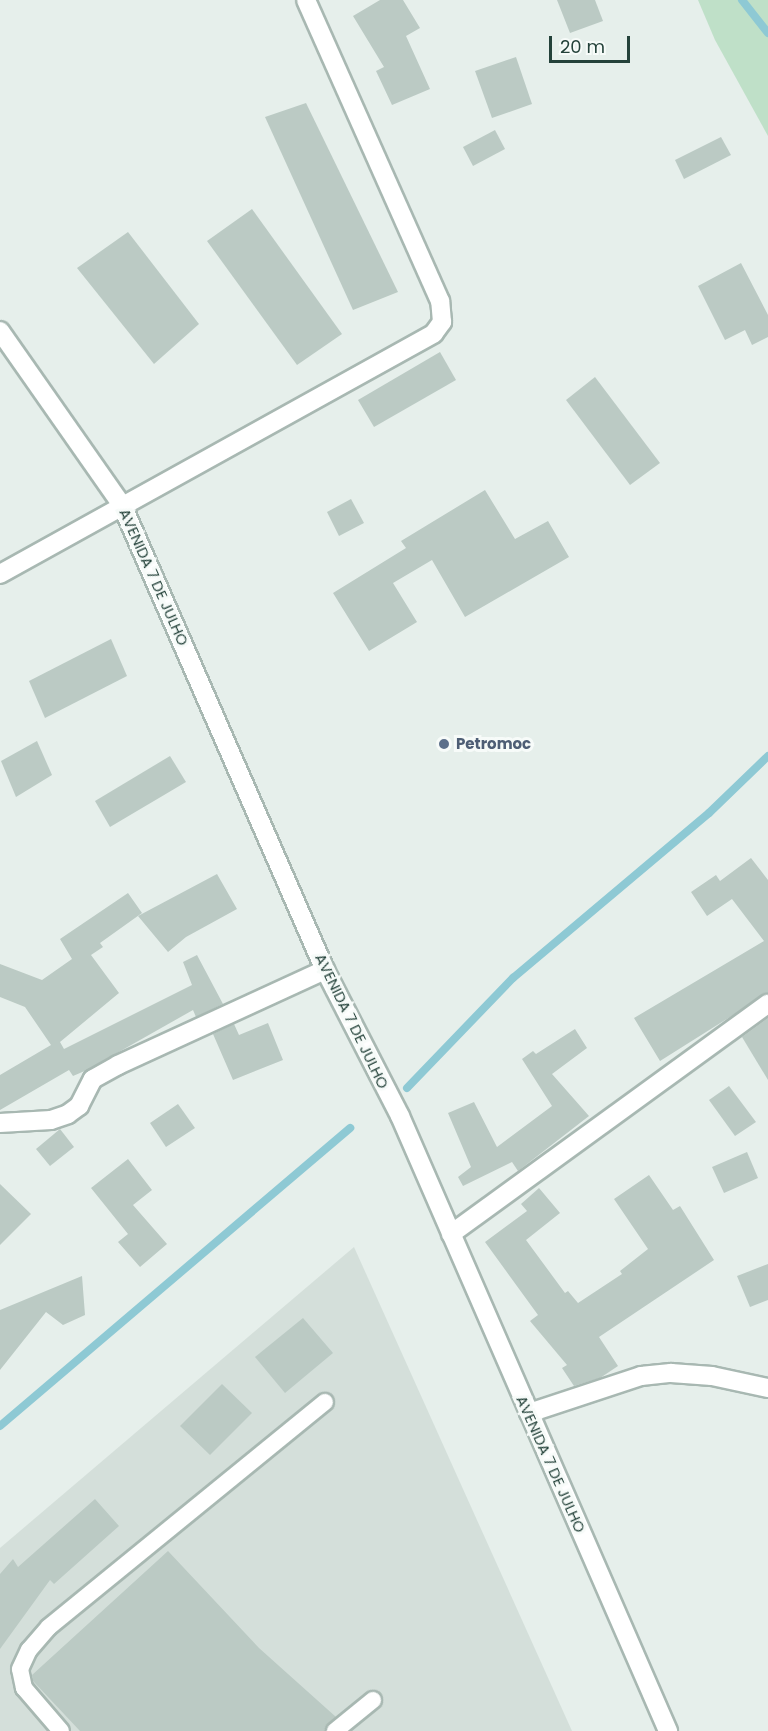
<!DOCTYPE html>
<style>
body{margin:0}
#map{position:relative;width:768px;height:1731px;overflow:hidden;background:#e6efeb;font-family:Poppins,sans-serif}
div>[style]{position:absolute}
.built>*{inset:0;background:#d4dfda}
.green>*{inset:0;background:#bfe0c8}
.stream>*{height:8px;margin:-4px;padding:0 4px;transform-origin:4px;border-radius:4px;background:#8ec9d4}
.building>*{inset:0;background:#bbcac4}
.roads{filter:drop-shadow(2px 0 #a8b8b2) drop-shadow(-2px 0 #a8b8b2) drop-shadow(0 2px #a8b8b2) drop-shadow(0 -2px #a8b8b2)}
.service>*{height:16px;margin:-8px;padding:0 8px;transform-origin:8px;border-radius:8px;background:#fff}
.minor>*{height:18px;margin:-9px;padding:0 9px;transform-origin:9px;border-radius:9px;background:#fff}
.dots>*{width:16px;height:16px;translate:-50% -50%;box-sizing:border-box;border:3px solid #f7fbf9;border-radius:50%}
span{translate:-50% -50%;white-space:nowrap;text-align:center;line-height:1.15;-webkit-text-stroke:6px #f7fbf9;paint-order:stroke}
.street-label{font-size:15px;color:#24423a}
.service-label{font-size:15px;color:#4e5e75;font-weight:700}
.left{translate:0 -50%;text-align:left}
.scale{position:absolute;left:549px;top:36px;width:81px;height:27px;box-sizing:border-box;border:3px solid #24423a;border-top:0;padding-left:8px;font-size:18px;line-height:21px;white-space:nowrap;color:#24423a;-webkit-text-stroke:4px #f7fbf9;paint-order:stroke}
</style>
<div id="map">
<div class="built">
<i style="clip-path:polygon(354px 1247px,572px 1731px,0 1731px,0 1548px)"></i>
</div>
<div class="green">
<i style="clip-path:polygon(698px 0,768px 0,768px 136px,715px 40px)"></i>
</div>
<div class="stream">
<i style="left:742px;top:0;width:42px;rotate:51.8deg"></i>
<i style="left:407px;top:1088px;width:153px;rotate:-46.1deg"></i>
<i style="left:513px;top:978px;width:256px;rotate:-40.1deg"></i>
<i style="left:709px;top:813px;width:82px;rotate:-44deg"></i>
<i style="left:0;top:1426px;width:460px;rotate:-40.4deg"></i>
</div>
<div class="building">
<i style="clip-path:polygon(380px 0,403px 0,420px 28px,406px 36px,430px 89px,392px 105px,376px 71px,384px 67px,353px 16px)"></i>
<i style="clip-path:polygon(557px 0,595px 0,603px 21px,570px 33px)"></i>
<i style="clip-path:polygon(516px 57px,532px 104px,492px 118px,475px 71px)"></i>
<i style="clip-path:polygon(306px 103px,398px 292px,353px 310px,265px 117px)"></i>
<i style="clip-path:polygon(495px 130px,505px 149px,473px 166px,463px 147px)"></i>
<i style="clip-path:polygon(721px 137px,731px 155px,684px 179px,675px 160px)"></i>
<i style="clip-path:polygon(252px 209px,342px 334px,297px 365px,207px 241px)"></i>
<i style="clip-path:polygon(128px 232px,199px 324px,154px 364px,77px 268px)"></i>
<i style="clip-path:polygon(741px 263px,768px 315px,768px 337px,752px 345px,745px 330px,725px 340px,698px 286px)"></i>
<i style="clip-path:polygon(440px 352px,456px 380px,374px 427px,358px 400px)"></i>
<i style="clip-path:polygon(595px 377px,660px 463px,630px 485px,566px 400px)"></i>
<i style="clip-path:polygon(485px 490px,515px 539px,548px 521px,569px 557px,465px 617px,432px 560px,393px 583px,417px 622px,369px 651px,333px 593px,406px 548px,401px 541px)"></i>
<i style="clip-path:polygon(351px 499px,364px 523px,339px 536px,327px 512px)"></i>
<i style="clip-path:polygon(111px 639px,127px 676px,45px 718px,29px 681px)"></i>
<i style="clip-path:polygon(37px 741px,52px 775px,16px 797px,1px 761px)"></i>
<i style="clip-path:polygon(170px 756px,186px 782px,110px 827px,95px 801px)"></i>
<i style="clip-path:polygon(751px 858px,768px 880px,768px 993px,660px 1061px,634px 1018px,764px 941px,732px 899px,707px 916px,691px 892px,716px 875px,720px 881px)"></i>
<i style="clip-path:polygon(217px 874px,237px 909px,186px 937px,168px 952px,138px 916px)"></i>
<i style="clip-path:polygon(128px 893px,142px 913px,100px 943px,103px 947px,91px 955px,119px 993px,60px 1042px,64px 1049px,192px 985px,183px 962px,197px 955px,223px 1004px,196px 1017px,193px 1010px,87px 1070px,73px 1076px,69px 1070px,0 1110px,0 1075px,51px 1045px,25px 1007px,0 997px,0 964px,42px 980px,72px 959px,60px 939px)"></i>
<i style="clip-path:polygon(768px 1018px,768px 1080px,742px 1037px)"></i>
<i style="clip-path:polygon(268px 1023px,283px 1060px,233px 1080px,213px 1034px,234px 1024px,239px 1035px)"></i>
<i style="clip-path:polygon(575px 1029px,587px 1048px,552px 1074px,589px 1116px,518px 1171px,512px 1162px,463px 1186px,458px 1177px,471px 1167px,448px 1113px,474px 1102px,497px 1147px,552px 1106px,522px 1059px,533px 1051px,536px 1054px)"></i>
<i style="clip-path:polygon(729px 1086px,756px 1122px,735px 1136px,709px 1100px)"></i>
<i style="clip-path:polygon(178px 1104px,195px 1128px,166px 1147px,150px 1123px)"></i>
<i style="clip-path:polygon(60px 1129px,74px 1147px,50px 1166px,36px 1149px)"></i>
<i style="clip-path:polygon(747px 1152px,758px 1178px,724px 1193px,712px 1167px)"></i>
<i style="clip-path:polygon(128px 1159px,152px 1190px,133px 1205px,167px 1244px,140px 1267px,118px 1242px,128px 1234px,91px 1188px)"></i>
<i style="clip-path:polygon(649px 1175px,673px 1210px,680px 1206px,714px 1260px,599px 1337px,618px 1366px,600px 1378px,574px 1386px,562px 1368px,567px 1365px,530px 1321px,538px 1315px,485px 1242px,527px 1211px,521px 1204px,539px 1188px,560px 1213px,526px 1240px,565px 1293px,568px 1291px,578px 1303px,622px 1274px,620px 1271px,648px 1249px,614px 1199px)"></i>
<i style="clip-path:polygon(0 1184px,31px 1214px,0 1245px)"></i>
<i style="clip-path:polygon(768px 1264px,768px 1300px,750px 1307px,737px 1276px)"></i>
<i style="clip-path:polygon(82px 1276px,85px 1315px,63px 1325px,46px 1312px,0 1370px,0 1310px)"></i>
<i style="clip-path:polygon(303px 1318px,333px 1353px,285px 1393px,255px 1357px)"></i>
<i style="clip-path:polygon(222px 1384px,252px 1413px,210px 1455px,180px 1426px)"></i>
<i style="clip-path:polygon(95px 1499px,119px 1526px,54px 1584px,50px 1580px,0 1649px,0 1574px,13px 1559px,18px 1567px)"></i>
<i style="clip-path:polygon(168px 1551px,259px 1648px,336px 1717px,328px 1723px,325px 1731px,80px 1731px,33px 1681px,32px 1675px)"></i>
</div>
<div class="roads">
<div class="service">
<i style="left:61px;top:1731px;width:57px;rotate:-130.7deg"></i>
<i style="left:24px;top:1688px;width:19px;rotate:-102deg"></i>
<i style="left:20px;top:1669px;width:21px;rotate:-65deg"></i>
<i style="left:29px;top:1650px;width:30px;rotate:-49deg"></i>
<i style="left:49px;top:1627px;width:356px;rotate:-39.2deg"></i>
<i style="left:335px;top:1731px;width:49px;rotate:-39.2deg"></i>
</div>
<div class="minor">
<i style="left:0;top:331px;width:213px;rotate:55deg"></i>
<i style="left:122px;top:505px;width:507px;rotate:66.42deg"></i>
<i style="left:325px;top:970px;width:164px;rotate:62.8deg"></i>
<i style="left:400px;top:1116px;width:671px;rotate:66.45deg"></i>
<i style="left:0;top:574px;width:496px;rotate:-29deg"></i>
<i style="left:434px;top:333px;width:14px;rotate:-54deg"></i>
<i style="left:442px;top:322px;width:21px;rotate:-95deg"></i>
<i style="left:440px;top:301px;width:329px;rotate:-114deg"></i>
<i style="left:0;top:1123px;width:51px;rotate:-3.4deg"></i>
<i style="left:51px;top:1120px;width:18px;rotate:-19deg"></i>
<i style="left:68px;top:1114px;width:14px;rotate:-36deg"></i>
<i style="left:79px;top:1106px;width:30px;rotate:-63deg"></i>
<i style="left:93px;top:1079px;width:29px;rotate:-29deg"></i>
<i style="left:118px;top:1065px;width:228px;rotate:-24.7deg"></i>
<i style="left:451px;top:1234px;width:392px;rotate:-36deg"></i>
<i style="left:529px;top:1413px;width:118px;rotate:-18.3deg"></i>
<i style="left:641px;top:1376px;width:30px;rotate:-6deg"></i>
<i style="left:671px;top:1373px;width:41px;rotate:4.2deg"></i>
<i style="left:712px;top:1376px;width:57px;rotate:12.1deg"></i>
</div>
</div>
<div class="dots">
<i style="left:444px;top:744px;background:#5c6f8a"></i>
</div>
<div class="street-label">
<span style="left:154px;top:577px;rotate:66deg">AVENIDA 7 DE JULHO</span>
<span style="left:352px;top:1021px;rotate:64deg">AVENIDA 7 DE JULHO</span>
<span style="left:551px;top:1464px;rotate:66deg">AVENIDA 7 DE JULHO</span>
</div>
<div class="service-label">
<span class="left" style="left:456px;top:744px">Petromoc</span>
</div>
<div class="scale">20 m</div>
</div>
